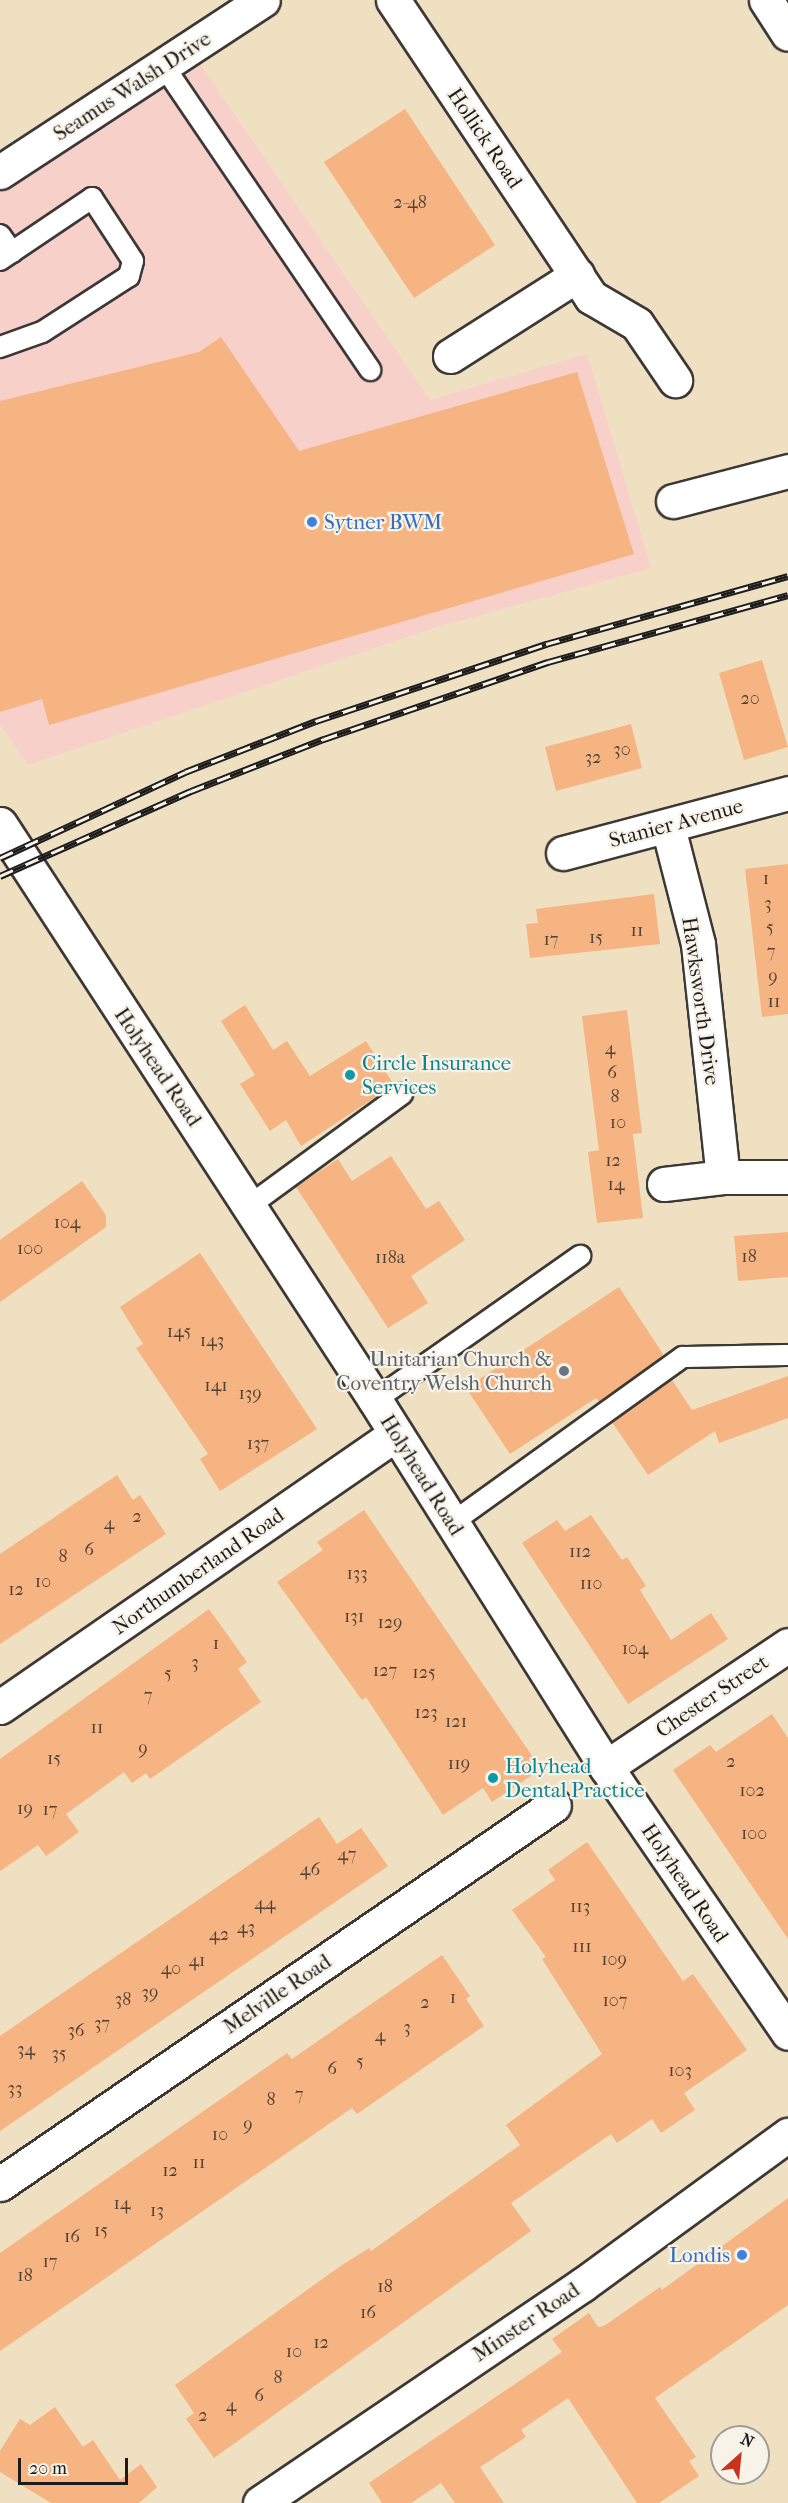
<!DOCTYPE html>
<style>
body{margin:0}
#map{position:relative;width:788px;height:2503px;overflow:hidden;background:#efe0c2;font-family:"IM FELL French Canon",serif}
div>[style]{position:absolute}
.built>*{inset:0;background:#f7d0ca}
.building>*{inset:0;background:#f5b481}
.roads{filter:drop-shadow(2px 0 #3c3935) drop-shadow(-2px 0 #3c3935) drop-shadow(0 2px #3c3935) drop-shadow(0 -2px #3c3935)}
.lane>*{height:20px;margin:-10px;padding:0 10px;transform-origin:10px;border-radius:10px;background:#fff}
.street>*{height:33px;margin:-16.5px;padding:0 16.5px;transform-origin:16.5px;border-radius:16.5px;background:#fff}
.highway>*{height:33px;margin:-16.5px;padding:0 16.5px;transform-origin:16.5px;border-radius:16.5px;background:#fff}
.rail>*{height:7px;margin-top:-3.5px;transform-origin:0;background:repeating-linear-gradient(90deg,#f7f3e8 0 14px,#1c1c1c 0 28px);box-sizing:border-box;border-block:2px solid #1c1c1c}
.dots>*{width:16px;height:16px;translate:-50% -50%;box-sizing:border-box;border:3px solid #f7f3e8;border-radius:50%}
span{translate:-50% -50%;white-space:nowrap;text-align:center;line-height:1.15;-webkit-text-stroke:4.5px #f7f3e8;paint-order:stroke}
.number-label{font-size:18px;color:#524235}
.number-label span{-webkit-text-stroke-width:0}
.street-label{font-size:21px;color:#1c1c1c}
.shop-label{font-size:21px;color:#366cbe}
.left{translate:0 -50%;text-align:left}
.right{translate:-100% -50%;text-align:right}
.culture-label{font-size:21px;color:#0d838f}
.worship-label{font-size:21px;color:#5b616d}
.north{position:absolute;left:710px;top:2425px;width:60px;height:60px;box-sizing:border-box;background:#f7f3e8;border:2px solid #9f9d96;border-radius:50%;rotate:27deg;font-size:16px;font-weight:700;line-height:24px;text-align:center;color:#1c1c1c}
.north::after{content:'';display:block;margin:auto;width:21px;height:27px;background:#c8321e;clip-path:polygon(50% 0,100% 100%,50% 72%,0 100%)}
.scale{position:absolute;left:18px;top:2458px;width:110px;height:27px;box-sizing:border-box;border:3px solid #1c1c1c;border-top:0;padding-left:8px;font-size:18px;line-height:21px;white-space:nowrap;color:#1c1c1c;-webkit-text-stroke:4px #f7f3e8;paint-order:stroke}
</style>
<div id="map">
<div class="built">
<i style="clip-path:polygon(189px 48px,430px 400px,587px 354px,651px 568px,437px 627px,28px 765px,0 724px,0 172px)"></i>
</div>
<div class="building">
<i style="clip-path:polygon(405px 109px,495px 245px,414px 298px,324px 162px)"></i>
<i style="clip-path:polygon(221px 337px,299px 451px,577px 372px,634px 554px,49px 725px,42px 699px,0 712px,0 401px,199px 352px)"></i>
<i style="clip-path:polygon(762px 660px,788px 747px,744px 760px,719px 673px)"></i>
<i style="clip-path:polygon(631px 724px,642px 768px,556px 791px,545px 747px)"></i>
<i style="clip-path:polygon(788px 864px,788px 1014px,762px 1017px,745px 869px)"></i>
<i style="clip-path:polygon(654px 894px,660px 944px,530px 958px,526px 924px,538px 923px,536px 909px)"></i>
<i style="clip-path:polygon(245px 1005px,273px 1050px,287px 1041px,310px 1076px,366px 1041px,394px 1085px,301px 1146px,286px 1120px,270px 1131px,240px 1084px,255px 1075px,221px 1021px)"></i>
<i style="clip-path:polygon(627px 1010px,642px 1133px,633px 1134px,643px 1218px,597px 1223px,588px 1152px,599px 1150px,582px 1016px)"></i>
<i style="clip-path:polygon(391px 1156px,426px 1209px,439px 1201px,465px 1240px,411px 1276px,428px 1303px,388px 1328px,296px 1187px,338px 1159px,352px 1181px)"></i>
<i style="clip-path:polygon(82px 1181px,106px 1215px,106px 1227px,0 1302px,0 1240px)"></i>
<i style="clip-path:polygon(788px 1232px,788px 1277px,738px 1281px,734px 1236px)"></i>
<i style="clip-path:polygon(200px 1253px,317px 1429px,220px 1491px,200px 1459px,208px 1454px,136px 1348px,143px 1344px,120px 1307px)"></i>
<i style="clip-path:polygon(619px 1287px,663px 1354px,659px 1360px,599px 1402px,596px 1398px,510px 1454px,466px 1388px)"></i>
<i style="clip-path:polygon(788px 1376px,788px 1418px,719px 1443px,715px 1431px,648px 1475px,612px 1422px,672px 1380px,692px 1410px)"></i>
<i style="clip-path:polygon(117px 1475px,133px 1500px,140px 1495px,166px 1534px,0 1644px,0 1554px)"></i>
<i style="clip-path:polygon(364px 1510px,541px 1769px,492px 1802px,483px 1788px,443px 1815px,366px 1697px,362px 1700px,277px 1582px,323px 1550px,317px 1542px)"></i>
<i style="clip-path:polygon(591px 1515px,622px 1560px,627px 1557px,646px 1586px,640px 1590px,671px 1640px,711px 1613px,728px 1639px,628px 1704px,522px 1543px,557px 1520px,565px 1531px)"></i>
<i style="clip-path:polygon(209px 1609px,247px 1662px,238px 1669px,261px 1702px,150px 1779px,146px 1773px,132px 1783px,124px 1772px,66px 1814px,79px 1832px,46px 1856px,38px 1845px,0 1871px,0 1759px)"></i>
<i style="clip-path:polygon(772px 1714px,788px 1738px,788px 1939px,673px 1770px,710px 1745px,716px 1752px)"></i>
<i style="clip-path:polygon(319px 1817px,337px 1844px,361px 1828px,388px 1866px,0 2131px,0 2036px)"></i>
<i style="clip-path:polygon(587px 1842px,683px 1981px,693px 1974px,747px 2050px,684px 2093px,695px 2110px,661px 2133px,652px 2119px,617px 2143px,611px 2134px,511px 2203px,531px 2231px,214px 2458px,186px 2419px,194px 2413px,175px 2385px,339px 2267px,369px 2248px,371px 2251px,520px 2145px,506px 2125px,602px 2054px,542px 1959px,546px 1957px,512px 1910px,555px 1880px,548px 1870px)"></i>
<i style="clip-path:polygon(442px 1955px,470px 1996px,466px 1999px,484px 2026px,357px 2114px,352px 2108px,0 2351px,0 2253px,287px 2053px,292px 2059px)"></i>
<i style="clip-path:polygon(788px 2198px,788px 2305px,655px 2398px,696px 2457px,689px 2461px,699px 2476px,659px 2503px,637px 2503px,568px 2398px,521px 2430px,526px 2437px,480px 2467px,504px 2503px,455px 2503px,441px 2483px,411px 2503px,382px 2503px,369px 2483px,562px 2352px,552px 2339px,589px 2313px,598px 2327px,604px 2326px,660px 2287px,662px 2290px)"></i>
<i style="clip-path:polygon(55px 2407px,83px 2447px,93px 2440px,120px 2480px,141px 2464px,157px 2487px,139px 2503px,51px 2503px,0 2472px,0 2451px,20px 2419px,30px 2425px)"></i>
</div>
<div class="roads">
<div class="lane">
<i style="left:163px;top:65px;width:369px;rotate:55.8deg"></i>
<i style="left:0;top:235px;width:21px;rotate:55deg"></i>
<i style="left:0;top:260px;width:111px;rotate:-34deg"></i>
<i style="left:92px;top:198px;width:75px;rotate:56.9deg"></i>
<i style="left:133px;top:261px;width:16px;rotate:105deg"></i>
<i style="left:129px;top:276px;width:103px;rotate:147.2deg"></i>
<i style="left:42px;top:332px;width:45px;rotate:160.3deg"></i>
<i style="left:249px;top:1206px;width:190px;rotate:-36.2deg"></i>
<i style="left:375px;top:1400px;width:251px;rotate:-35.1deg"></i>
<i style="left:453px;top:1522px;width:283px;rotate:-35.7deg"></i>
<i style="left:683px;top:1357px;width:105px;rotate:-1.1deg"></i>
</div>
<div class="street">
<i style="left:393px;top:0;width:357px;rotate:56.3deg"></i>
<i style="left:591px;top:297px;width:53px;rotate:30.4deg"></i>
<i style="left:637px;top:324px;width:68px;rotate:55.8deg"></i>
<i style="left:766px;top:0;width:40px;rotate:57.1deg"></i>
<i style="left:0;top:172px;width:314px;rotate:-33.2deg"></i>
<i style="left:450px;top:356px;width:151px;rotate:-32.5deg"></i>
<i style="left:673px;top:501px;width:119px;rotate:-14.6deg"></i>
<i style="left:668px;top:827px;width:121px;rotate:75.6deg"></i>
<i style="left:698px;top:944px;width:234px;rotate:83.9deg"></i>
<i style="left:563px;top:853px;width:233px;rotate:-14.9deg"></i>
<i style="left:664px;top:1184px;width:59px;rotate:-6.8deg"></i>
<i style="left:723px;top:1177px;width:65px"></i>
<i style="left:0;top:1707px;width:481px;rotate:-34.6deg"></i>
<i style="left:606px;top:1767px;width:219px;rotate:-33.8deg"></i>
<i style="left:0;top:2184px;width:671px;rotate:-34.38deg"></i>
<i style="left:260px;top:2503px;width:389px;rotate:-34.1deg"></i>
<i style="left:582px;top:2285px;width:255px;rotate:-36.1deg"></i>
</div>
<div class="highway">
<i style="left:0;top:824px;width:687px;rotate:56.93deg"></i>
<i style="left:375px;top:1400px;width:434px;rotate:57.8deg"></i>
<i style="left:606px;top:1767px;width:322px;rotate:55.6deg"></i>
</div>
</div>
<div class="rail">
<i style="left:0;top:858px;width:204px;rotate:-24.9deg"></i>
<i style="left:185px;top:772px;width:141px;rotate:-21.3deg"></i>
<i style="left:316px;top:721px;width:243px;rotate:-18.5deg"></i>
<i style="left:546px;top:644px;width:251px;rotate:-15.7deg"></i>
<i style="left:0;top:876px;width:209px;rotate:-24deg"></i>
<i style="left:191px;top:791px;width:143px;rotate:-21.4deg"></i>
<i style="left:324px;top:739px;width:237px;rotate:-19deg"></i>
<i style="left:548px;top:662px;width:249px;rotate:-15.6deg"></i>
</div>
<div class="dots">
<i style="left:312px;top:522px;background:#3f7fe0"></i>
<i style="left:350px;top:1075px;background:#0f9aa8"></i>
<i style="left:564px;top:1371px;background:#6b7280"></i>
<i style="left:493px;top:1778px;background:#0f9aa8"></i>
<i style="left:742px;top:2255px;background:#3f7fe0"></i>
</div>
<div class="number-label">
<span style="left:410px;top:203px">2-48</span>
<span style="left:750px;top:699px">20</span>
<span style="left:622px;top:750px">30</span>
<span style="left:593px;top:758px">32</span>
<span style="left:766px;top:879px">1</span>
<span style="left:768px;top:904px">3</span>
<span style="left:770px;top:928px">5</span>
<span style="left:637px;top:931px">11</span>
<span style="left:596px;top:938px">15</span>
<span style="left:551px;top:940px">17</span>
<span style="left:771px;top:952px">7</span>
<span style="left:773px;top:977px">9</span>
<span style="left:774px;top:1002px">11</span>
<span style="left:610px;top:1049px">4</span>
<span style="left:612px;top:1073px">6</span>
<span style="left:615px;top:1097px">8</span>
<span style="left:618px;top:1123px">10</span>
<span style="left:613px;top:1161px">12</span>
<span style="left:616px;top:1185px">14</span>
<span style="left:67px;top:1223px">104</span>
<span style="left:30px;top:1249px">100</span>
<span style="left:749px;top:1257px">18</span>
<span style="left:390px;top:1258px">118a</span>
<span style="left:179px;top:1332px">145</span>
<span style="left:212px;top:1341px">143</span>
<span style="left:216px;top:1386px">141</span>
<span style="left:250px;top:1394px">139</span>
<span style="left:258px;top:1444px">137</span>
<span style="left:137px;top:1517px">2</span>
<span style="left:109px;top:1524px">4</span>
<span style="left:89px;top:1550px">6</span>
<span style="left:580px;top:1552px">112</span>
<span style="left:63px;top:1557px">8</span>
<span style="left:357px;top:1574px">133</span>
<span style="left:43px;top:1582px">10</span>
<span style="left:591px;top:1584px">110</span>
<span style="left:16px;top:1590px">12</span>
<span style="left:354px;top:1617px">131</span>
<span style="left:390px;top:1623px">129</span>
<span style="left:216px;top:1644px">1</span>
<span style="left:635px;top:1649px">104</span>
<span style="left:195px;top:1663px">3</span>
<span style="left:385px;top:1671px">127</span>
<span style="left:424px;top:1673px">125</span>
<span style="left:168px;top:1674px">5</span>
<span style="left:148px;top:1696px">7</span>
<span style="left:426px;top:1713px">123</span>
<span style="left:456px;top:1722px">121</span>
<span style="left:97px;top:1728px">11</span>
<span style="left:143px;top:1749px">9</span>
<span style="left:54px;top:1759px">15</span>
<span style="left:731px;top:1762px">2</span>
<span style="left:459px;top:1764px">119</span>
<span style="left:752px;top:1791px">102</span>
<span style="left:25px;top:1809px">19</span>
<span style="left:50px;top:1810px">17</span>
<span style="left:754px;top:1834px">100</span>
<span style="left:347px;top:1855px">47</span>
<span style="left:310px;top:1870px">46</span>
<span style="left:265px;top:1904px">44</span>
<span style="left:580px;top:1907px">113</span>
<span style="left:246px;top:1928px">43</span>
<span style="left:219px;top:1935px">42</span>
<span style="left:582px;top:1947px">111</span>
<span style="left:614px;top:1960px">109</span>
<span style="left:197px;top:1961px">41</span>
<span style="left:171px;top:1969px">40</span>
<span style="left:150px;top:1993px">39</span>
<span style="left:453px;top:1998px">1</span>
<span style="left:123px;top:2000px">38</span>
<span style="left:615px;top:2001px">107</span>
<span style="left:425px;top:2003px">2</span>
<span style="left:102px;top:2024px">37</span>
<span style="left:407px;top:2028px">3</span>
<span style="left:76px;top:2031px">36</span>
<span style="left:380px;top:2036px">4</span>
<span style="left:26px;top:2050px">34</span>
<span style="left:59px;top:2054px">35</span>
<span style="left:360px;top:2062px">5</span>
<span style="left:332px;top:2069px">6</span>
<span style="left:680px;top:2071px">103</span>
<span style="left:15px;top:2089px">33</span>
<span style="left:299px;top:2095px">7</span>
<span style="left:271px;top:2100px">8</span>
<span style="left:248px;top:2125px">9</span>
<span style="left:220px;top:2135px">10</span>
<span style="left:199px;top:2163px">11</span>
<span style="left:170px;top:2171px">12</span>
<span style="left:122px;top:2204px">14</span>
<span style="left:157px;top:2211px">13</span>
<span style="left:101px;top:2231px">15</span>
<span style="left:72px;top:2237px">16</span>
<span style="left:50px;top:2262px">17</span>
<span style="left:25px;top:2276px">18</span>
<span style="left:385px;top:2287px">18</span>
<span style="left:368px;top:2313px">16</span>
<span style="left:321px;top:2343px">12</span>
<span style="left:294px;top:2352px">10</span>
<span style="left:278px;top:2378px">8</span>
<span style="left:259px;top:2396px">6</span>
<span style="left:231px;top:2406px">4</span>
<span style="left:203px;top:2416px">2</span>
</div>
<div class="street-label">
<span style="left:132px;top:86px;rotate:-33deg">Seamus Walsh Drive</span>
<span style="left:485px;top:138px;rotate:56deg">Hollick Road</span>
<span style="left:676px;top:823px;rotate:-15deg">Stanier Avenue</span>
<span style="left:701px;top:1001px;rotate:82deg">Hawksworth Drive</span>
<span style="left:158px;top:1067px;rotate:56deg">Holyhead Road</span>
<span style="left:422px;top:1475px;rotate:58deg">Holyhead Road</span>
<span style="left:198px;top:1571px;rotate:-35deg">Northumberland Road</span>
<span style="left:712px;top:1696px;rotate:-34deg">Chester Street</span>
<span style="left:685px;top:1883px;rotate:56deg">Holyhead Road</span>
<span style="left:277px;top:1994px;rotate:-34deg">Melville Road</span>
<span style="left:526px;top:2322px;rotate:-34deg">Minster Road</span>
</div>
<div class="shop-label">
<span class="left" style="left:324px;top:522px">Sytner BWM</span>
<span class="right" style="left:730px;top:2255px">Londis</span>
</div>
<div class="culture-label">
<span class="left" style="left:362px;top:1075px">Circle Insurance<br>Services</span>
<span class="left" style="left:505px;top:1778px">Holyhead<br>Dental Practice</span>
</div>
<div class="worship-label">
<span class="right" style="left:552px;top:1371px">Unitarian Church &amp;<br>Coventry Welsh Church</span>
</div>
<div class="north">N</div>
<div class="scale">20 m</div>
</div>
